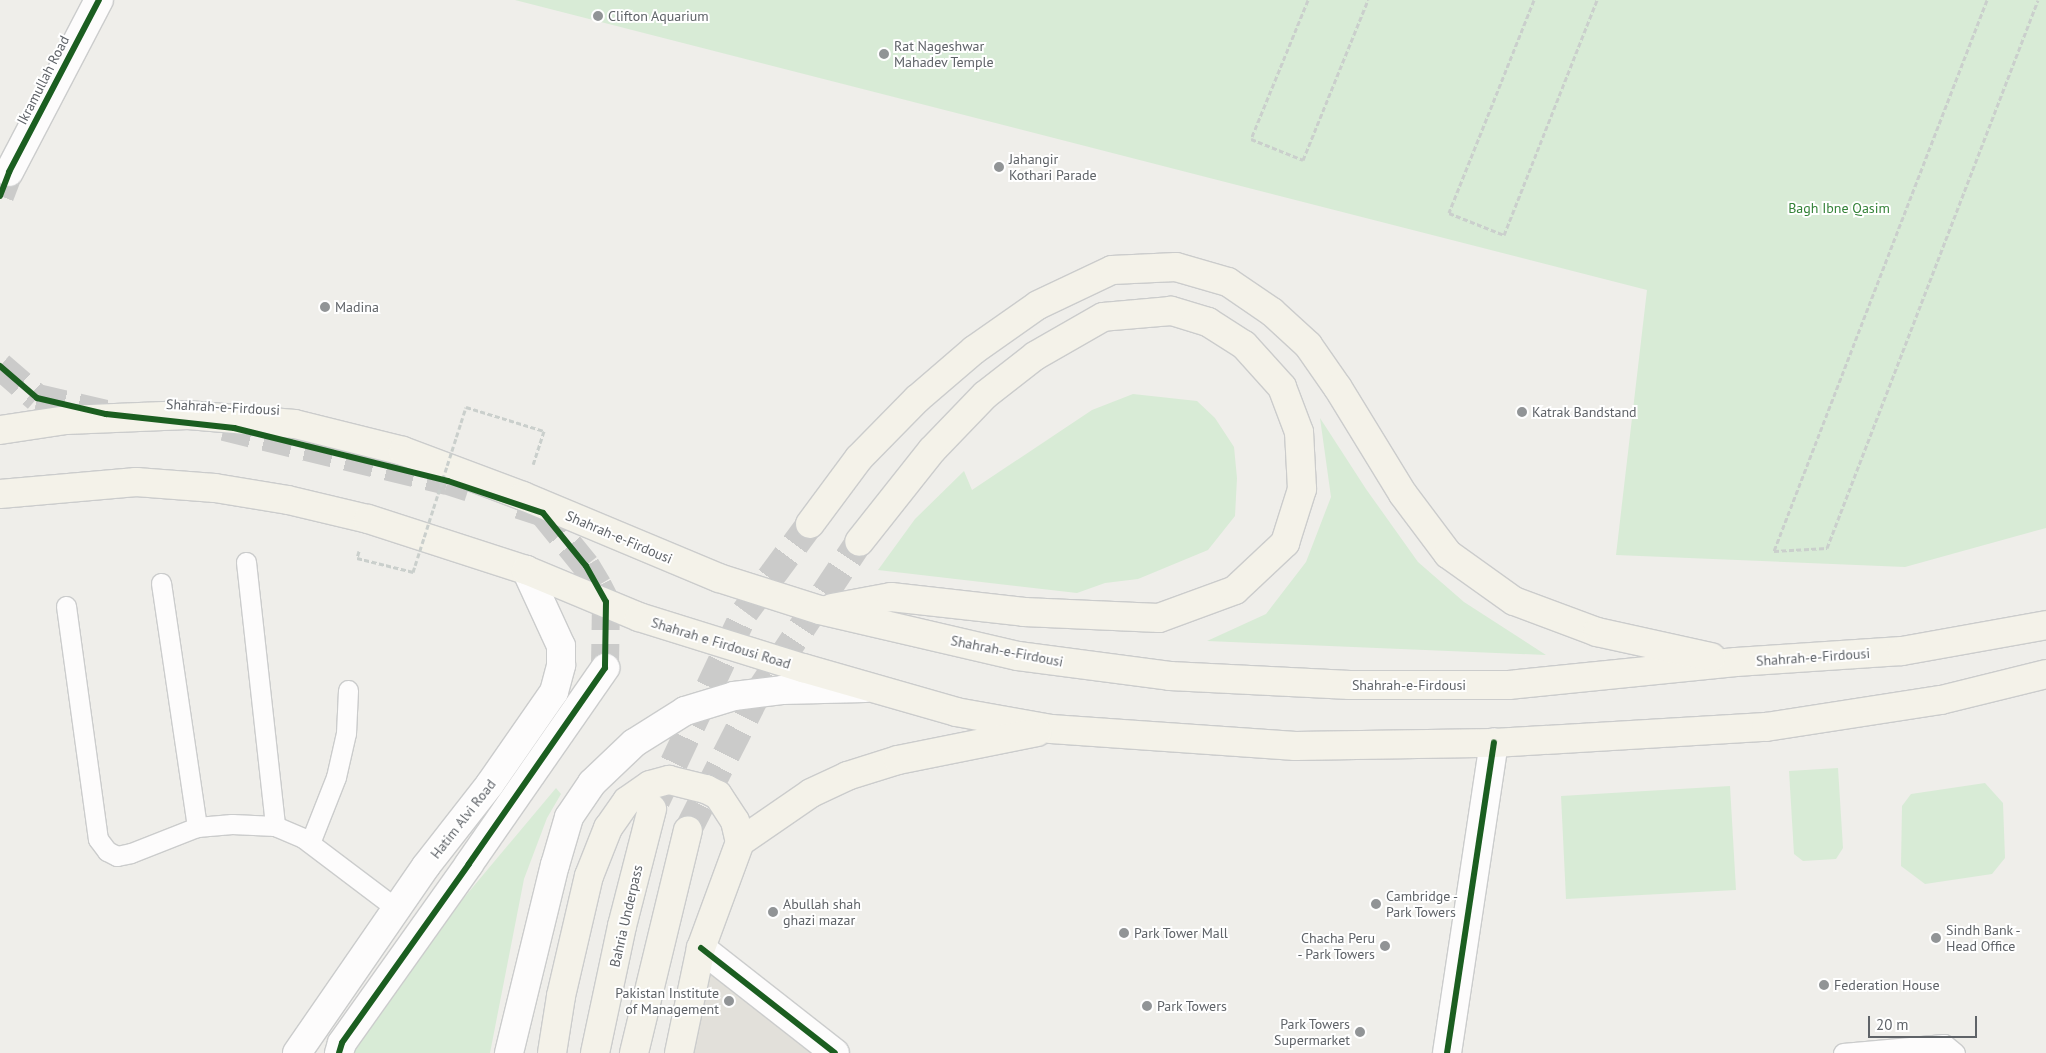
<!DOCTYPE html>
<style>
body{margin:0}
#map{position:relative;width:2046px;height:1053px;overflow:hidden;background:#efeeea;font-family:"PT Sans",sans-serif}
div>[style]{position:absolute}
.education>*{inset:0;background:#e2e0da}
.green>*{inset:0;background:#d8ebd6}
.secondary-tunnel>*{height:28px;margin-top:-14px;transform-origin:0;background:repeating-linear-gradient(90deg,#cbcbca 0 28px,transparent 0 42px)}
.primary-tunnel>*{height:28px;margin-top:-14px;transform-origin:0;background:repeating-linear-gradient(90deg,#cbcbca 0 28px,transparent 0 42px)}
.path>*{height:3px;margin-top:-1.5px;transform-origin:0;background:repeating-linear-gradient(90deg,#cacfcc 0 5px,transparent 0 7.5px)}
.roads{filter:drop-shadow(1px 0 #cbcccc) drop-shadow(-1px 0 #cbcccc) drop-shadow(0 1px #cbcccc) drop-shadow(0 -1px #cbcccc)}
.lane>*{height:19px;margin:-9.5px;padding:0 9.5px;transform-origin:9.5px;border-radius:9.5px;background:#fdfcfc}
.street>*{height:28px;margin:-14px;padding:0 14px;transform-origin:14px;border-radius:14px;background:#fdfcfc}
.secondary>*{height:28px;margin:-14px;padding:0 14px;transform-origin:14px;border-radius:14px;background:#fdfcfc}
.primary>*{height:28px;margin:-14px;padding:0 14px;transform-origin:14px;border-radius:14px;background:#f4f2e9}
.path-bridge>*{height:3px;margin-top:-1.5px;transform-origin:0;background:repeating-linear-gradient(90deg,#cacfcc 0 5px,transparent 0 7.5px)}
.cycleway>*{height:6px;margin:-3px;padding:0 3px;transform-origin:3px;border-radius:3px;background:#1b5e20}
.dots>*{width:14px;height:14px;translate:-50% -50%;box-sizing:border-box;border:2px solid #fff;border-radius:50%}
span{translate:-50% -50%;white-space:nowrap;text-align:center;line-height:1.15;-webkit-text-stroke:4px #fff;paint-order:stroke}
.poi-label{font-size:14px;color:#5f6368}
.left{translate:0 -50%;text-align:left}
.right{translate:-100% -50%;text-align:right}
.street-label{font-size:14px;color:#5f6368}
.park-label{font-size:14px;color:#348238}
.scale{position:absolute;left:1868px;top:1016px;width:109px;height:22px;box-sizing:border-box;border:2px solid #5f6368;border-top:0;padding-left:6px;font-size:15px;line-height:18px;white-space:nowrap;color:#5f6368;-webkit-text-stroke:4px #fff;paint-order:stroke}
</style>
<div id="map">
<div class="education">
<i style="clip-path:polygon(701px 948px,835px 1053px,679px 1053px)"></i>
</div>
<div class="green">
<i style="clip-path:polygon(515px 0,2046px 0,2046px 528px,1905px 567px,1616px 555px,1647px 290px)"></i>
<i style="clip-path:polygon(1133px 394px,1197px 401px,1215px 418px,1234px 447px,1237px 478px,1235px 516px,1208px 550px,1138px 579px,1105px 583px,1077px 593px,878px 570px,915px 519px,964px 471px,972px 490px,1092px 410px)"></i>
<i style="clip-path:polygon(1320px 418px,1366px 489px,1418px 562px,1464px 602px,1546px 655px,1207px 641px,1266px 614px,1306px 562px,1331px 497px)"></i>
<i style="clip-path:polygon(1838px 768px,1843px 848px,1836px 859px,1803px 861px,1794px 854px,1789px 771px)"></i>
<i style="clip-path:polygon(1985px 783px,2003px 803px,2005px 858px,1992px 874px,1925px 884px,1901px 866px,1902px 806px,1911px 794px)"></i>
<i style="clip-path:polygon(1730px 786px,1736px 890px,1566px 899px,1561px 796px)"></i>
<i style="clip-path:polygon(556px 788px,561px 794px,547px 818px,524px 879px,490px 1053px,348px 1053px,447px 918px)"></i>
</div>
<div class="secondary-tunnel">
<i style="left:0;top:196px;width:26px;rotate:-69deg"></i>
<i style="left:0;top:366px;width:49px;rotate:40.9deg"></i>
<i style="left:37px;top:398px;width:72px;rotate:12.9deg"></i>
<i style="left:224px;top:427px;width:230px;rotate:13.6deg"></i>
<i style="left:448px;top:481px;width:22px;rotate:18deg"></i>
<i style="left:519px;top:505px;width:25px;rotate:18deg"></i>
<i style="left:543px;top:513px;width:68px;rotate:50.9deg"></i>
<i style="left:586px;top:566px;width:23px;rotate:59deg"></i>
<i style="left:598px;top:586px;width:18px;rotate:63deg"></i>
<i style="left:606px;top:602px;width:66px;rotate:90.9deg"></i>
</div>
<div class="primary-tunnel">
<i style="left:656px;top:801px;width:209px;rotate:-64.8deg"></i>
<i style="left:745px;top:612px;width:109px;rotate:-53.5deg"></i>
<i style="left:688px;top:830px;width:148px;rotate:-63.1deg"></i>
<i style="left:755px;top:698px;width:187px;rotate:-56.3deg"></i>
</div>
<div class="path">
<i style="left:1308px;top:0;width:150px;rotate:112.3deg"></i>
<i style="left:1251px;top:139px;width:56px;rotate:22deg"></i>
<i style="left:1303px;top:160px;width:173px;rotate:-67.9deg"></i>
<i style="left:1534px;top:0;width:229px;rotate:111.8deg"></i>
<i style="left:1449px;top:213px;width:59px;rotate:21.8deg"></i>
<i style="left:1504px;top:235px;width:253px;rotate:-68.4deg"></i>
<i style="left:1987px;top:0;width:591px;rotate:111.14deg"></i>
<i style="left:1774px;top:551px;width:53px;rotate:-3.2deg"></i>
<i style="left:1827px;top:548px;width:587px;rotate:-68.94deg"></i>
<i style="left:466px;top:407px;width:82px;rotate:17.1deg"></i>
<i style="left:544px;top:431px;width:35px;rotate:108deg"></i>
<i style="left:359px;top:551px;width:7px;rotate:106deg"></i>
<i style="left:357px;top:558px;width:58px;rotate:14deg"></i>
</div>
<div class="roads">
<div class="lane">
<i style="left:246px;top:562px;width:266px;rotate:83.7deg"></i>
<i style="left:161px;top:583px;width:247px;rotate:81.6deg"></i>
<i style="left:66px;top:606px;width:235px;rotate:82.2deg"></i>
<i style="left:98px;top:839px;width:15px;rotate:53deg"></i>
<i style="left:107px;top:851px;width:11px;rotate:27deg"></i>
<i style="left:117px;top:856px;width:14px;rotate:-12deg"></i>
<i style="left:131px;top:853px;width:71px;rotate:-21.5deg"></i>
<i style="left:197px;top:827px;width:35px;rotate:-5deg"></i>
<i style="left:232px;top:824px;width:43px;rotate:2.7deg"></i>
<i style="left:275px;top:826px;width:30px;rotate:23deg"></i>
<i style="left:303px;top:838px;width:118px;rotate:37.1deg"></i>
<i style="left:310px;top:843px;width:71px;rotate:-68.5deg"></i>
<i style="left:336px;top:777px;width:45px;rotate:-77.2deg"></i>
<i style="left:346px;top:733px;width:43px;rotate:-87.3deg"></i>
<i style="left:1843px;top:1053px;width:101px;rotate:-5.1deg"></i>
<i style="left:1944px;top:1044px;width:14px;rotate:39deg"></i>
</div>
<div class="street">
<i style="left:701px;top:948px;width:170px;rotate:38.1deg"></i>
<i style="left:1447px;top:1053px;width:314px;rotate:-81.4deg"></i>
</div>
<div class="secondary">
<i style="left:9px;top:172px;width:194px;rotate:-62.4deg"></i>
<i style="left:297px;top:1053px;width:227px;rotate:-55.4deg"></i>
<i style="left:426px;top:866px;width:104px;rotate:-52deg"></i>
<i style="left:490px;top:784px;width:112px;rotate:-55.2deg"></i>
<i style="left:554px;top:692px;width:28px;rotate:-75deg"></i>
<i style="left:561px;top:665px;width:19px;rotate:-90deg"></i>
<i style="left:561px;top:646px;width:84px;rotate:-114.7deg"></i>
<i style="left:339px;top:1053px;width:10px;rotate:-73deg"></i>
<i style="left:342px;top:1043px;width:219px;rotate:-54.6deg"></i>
<i style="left:469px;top:864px;width:239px;rotate:-55.2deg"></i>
<i style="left:509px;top:1053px;width:194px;rotate:-76.3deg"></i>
<i style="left:555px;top:865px;width:50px;rotate:-73.7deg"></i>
<i style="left:569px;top:817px;width:41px;rotate:-55.9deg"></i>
<i style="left:592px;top:783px;width:58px;rotate:-43.6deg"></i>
<i style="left:634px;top:743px;width:60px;rotate:-32.1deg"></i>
<i style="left:685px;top:711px;width:51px;rotate:-17deg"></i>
<i style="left:734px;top:696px;width:48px;rotate:-7.1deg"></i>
<i style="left:782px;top:690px;width:83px;rotate:-1.4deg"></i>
</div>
<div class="primary">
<i style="left:0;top:430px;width:67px;rotate:-8.6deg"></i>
<i style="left:66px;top:420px;width:122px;rotate:-2.3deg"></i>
<i style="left:188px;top:415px;width:107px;rotate:4.8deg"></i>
<i style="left:295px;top:424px;width:111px;rotate:14deg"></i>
<i style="left:403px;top:451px;width:128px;rotate:20.6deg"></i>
<i style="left:523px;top:496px;width:212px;rotate:22.7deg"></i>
<i style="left:719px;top:578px;width:106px;rotate:17.6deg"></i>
<i style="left:820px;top:610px;width:203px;rotate:13.1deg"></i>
<i style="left:1018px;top:656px;width:153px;rotate:7.5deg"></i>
<i style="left:1170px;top:676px;width:180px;rotate:2.9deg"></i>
<i style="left:1350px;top:685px;width:159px"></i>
<i style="left:1509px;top:685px;width:228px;rotate:-5.8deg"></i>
<i style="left:1736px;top:662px;width:166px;rotate:-3.8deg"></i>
<i style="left:1902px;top:651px;width:146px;rotate:-10.2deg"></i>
<i style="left:0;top:494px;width:137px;rotate:-5deg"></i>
<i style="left:136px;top:482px;width:79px;rotate:4.3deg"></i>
<i style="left:215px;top:488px;width:74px;rotate:9.3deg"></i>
<i style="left:288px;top:500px;width:82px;rotate:13.4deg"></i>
<i style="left:368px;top:519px;width:166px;rotate:17.9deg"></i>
<i style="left:526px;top:570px;width:122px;rotate:22.6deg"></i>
<i style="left:639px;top:617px;width:172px;rotate:17.3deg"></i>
<i style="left:803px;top:668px;width:159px;rotate:16deg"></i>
<i style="left:956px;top:712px;width:97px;rotate:10.1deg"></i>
<i style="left:1051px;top:729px;width:245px;rotate:4deg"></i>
<i style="left:1295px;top:746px;width:199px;rotate:-0.9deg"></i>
<i style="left:1494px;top:743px;width:272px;rotate:-3.4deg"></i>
<i style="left:1766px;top:727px;width:177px;rotate:-8.8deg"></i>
<i style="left:1941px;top:700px;width:108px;rotate:-13.9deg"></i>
<i style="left:810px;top:524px;width:82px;rotate:-53.4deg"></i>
<i style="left:859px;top:458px;width:83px;rotate:-45.5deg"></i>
<i style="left:917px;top:399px;width:75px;rotate:-40.7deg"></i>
<i style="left:974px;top:350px;width:78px;rotate:-35.1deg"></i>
<i style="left:1038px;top:305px;width:82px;rotate:-25.3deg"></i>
<i style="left:1112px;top:270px;width:64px;rotate:-2.7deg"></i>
<i style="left:1176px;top:267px;width:54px;rotate:16.1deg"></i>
<i style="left:1228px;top:282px;width:53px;rotate:34.3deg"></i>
<i style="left:1272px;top:312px;width:49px;rotate:42.5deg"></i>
<i style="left:1308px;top:345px;width:52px;rotate:55.1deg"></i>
<i style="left:1338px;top:388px;width:124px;rotate:58.5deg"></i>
<i style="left:1403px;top:494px;width:75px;rotate:53.1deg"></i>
<i style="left:1448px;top:554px;width:81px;rotate:35.5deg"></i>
<i style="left:1514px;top:601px;width:89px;rotate:20.5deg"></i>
<i style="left:1597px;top:632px;width:117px;rotate:12.4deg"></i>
<i style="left:832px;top:608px;width:60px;rotate:-10.6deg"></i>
<i style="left:891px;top:597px;width:134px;rotate:6.4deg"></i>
<i style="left:1024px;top:612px;width:135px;rotate:2.5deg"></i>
<i style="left:1159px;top:618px;width:81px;rotate:-20.2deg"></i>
<i style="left:1235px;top:590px;width:69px;rotate:-43.2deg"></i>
<i style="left:1285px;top:543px;width:57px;rotate:-72.5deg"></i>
<i style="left:1302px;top:489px;width:57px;rotate:-93deg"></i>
<i style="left:1299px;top:432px;width:48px;rotate:-110.7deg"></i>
<i style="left:1282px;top:387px;width:57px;rotate:-132.1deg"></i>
<i style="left:1244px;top:345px;width:43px;rotate:-147.4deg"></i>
<i style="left:1208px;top:322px;width:39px;rotate:-163deg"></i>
<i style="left:1171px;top:311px;width:68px;rotate:175deg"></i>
<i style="left:1103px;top:317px;width:78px;rotate:150.2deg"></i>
<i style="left:1035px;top:356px;width:63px;rotate:142deg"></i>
<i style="left:985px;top:395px;width:76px;rotate:133.9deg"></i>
<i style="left:932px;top:450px;width:117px;rotate:128.4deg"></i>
<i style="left:552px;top:1053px;width:58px;rotate:-81deg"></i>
<i style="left:561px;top:996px;width:123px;rotate:-76.9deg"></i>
<i style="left:589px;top:876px;width:52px;rotate:-68.4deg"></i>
<i style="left:608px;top:828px;width:33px;rotate:-55deg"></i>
<i style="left:627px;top:801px;width:28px;rotate:-35deg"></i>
<i style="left:650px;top:785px;width:20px;rotate:-15deg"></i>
<i style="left:669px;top:780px;width:38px;rotate:14deg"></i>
<i style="left:706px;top:789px;width:13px;rotate:27deg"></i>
<i style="left:718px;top:795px;width:31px;rotate:57deg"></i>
<i style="left:735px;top:821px;width:22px;rotate:77deg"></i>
<i style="left:595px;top:1053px;width:130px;rotate:-78deg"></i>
<i style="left:622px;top:926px;width:121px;rotate:-75.6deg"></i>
<i style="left:634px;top:1053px;width:229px;rotate:-76.4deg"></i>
<i style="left:679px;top:1053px;width:107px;rotate:-78.2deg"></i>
<i style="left:701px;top:948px;width:113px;rotate:-69.8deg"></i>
<i style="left:740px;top:842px;width:86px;rotate:-34.6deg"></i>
<i style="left:811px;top:793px;width:40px;rotate:-25deg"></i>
<i style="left:847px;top:776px;width:53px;rotate:-17.4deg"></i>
<i style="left:898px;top:760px;width:142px;rotate:-11.4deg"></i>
</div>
</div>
<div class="path-bridge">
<i style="left:413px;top:572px;width:173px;rotate:-72.2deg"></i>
</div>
<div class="cycleway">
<i style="left:0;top:196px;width:26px;rotate:-69deg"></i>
<i style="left:9px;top:172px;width:194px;rotate:-62.4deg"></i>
<i style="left:0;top:366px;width:49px;rotate:40.9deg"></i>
<i style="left:37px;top:398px;width:71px;rotate:13.1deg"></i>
<i style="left:106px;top:414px;width:129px;rotate:6.2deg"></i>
<i style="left:234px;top:428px;width:220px;rotate:13.9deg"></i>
<i style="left:448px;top:481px;width:100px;rotate:18.6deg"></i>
<i style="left:543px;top:513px;width:68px;rotate:50.9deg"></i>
<i style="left:586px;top:566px;width:41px;rotate:60.9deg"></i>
<i style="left:606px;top:602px;width:66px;rotate:90.9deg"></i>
<i style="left:605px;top:668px;width:239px;rotate:124.8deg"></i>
<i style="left:469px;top:864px;width:219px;rotate:125.4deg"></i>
<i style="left:342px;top:1043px;width:10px;rotate:107deg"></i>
<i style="left:701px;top:948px;width:170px;rotate:38.1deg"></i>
<i style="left:1447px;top:1053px;width:314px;rotate:-81.4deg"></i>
</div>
<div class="dots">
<i style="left:598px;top:16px;background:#919496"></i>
<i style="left:884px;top:54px;background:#919496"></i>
<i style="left:999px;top:167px;background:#919496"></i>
<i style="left:325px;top:307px;background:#919496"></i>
<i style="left:1522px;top:412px;background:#919496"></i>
<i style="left:1376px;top:904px;background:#919496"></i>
<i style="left:773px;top:912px;background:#919496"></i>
<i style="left:1124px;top:933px;background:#919496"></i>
<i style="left:1936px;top:938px;background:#919496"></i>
<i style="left:1385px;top:946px;background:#919496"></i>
<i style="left:1824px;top:985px;background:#919496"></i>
<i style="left:729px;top:1001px;background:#919496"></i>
<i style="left:1147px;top:1006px;background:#919496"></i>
<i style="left:1360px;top:1032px;background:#919496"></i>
</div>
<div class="poi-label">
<span class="left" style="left:608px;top:16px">Clifton Aquarium</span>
<span class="left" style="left:894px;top:54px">Rat Nageshwar<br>Mahadev Temple</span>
<span class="left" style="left:1009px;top:167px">Jahangir<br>Kothari Parade</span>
<span class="left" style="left:335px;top:307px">Madina</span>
<span class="left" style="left:1532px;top:412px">Katrak Bandstand</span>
<span class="left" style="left:1386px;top:904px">Cambridge -<br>Park Towers</span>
<span class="left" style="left:783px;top:912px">Abullah shah<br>ghazi mazar</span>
<span class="left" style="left:1946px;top:938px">Sindh Bank -<br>Head Office</span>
<span class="left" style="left:1134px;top:933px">Park Tower Mall</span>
<span class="right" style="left:1375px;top:946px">Chacha Peru<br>- Park Towers</span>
<span class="left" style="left:1834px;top:985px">Federation House</span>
<span class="right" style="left:719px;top:1001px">Pakistan Institute<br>of Management</span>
<span class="left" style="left:1157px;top:1006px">Park Towers</span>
<span class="right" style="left:1350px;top:1032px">Park Towers<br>Supermarket</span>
</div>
<div class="street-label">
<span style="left:43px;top:80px;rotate:-63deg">Ikramullah Road</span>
<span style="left:223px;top:407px;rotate:3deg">Shahrah-e-Firdousi</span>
<span style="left:619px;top:537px;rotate:23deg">Shahrah-e-Firdousi</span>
<span style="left:721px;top:643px;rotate:17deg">Shahrah e Firdousi Road</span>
<span style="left:1007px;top:651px;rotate:11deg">Shahrah-e-Firdousi</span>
<span style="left:1813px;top:657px;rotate:-4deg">Shahrah-e-Firdousi</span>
<span style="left:1409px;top:685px">Shahrah-e-Firdousi</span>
<span style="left:463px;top:819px;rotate:-52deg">Hatim Alvi Road</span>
<span style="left:626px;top:916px;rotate:-77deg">Bahria Underpass</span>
</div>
<div class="park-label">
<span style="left:1839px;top:208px">Bagh Ibne Qasim</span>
</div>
<div class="scale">20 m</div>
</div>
